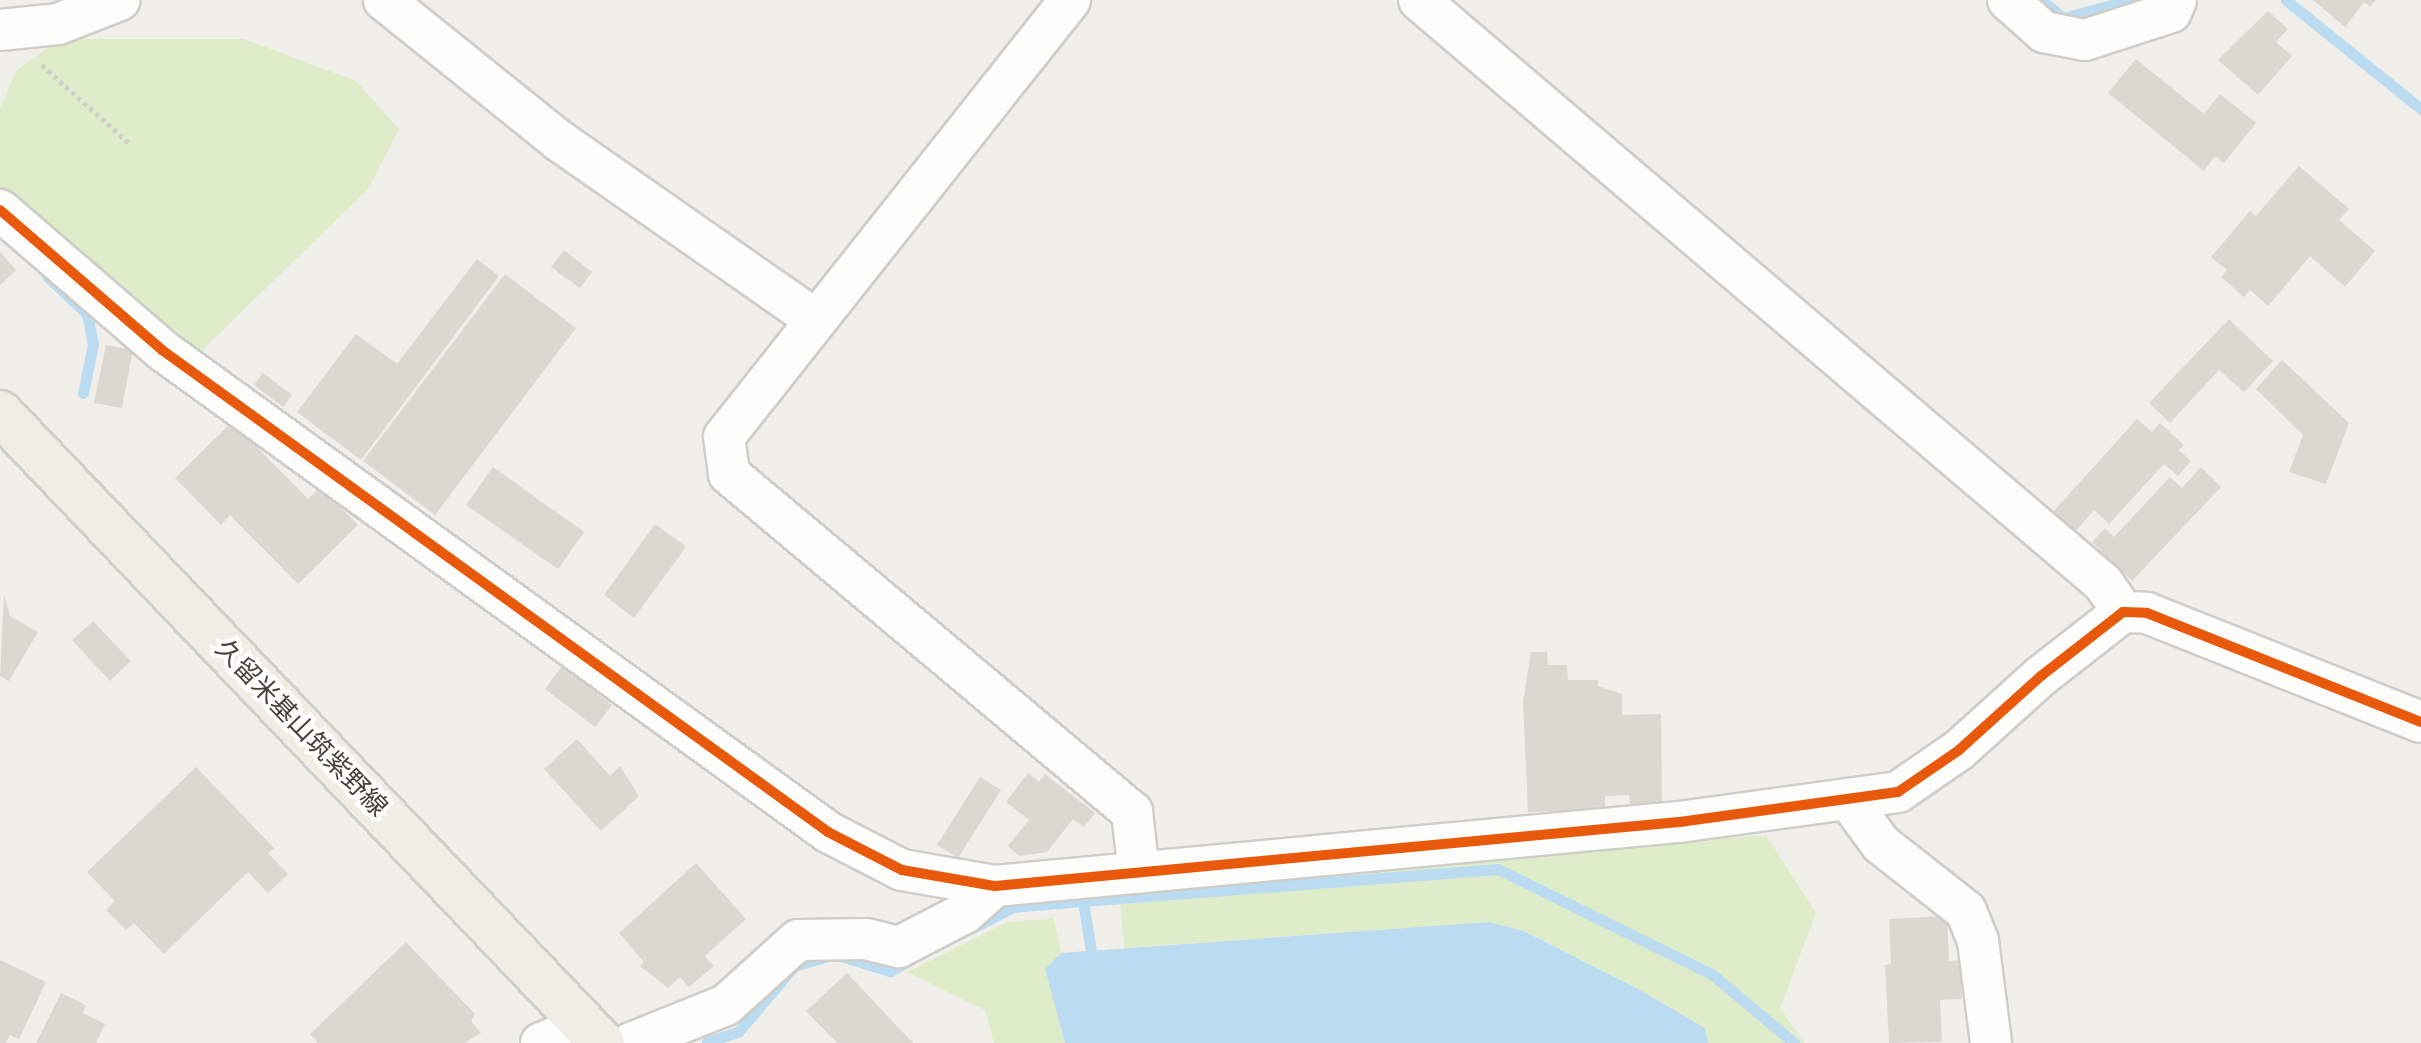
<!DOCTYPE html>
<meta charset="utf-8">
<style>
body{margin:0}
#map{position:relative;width:2421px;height:1043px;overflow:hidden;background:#f1efea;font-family:Rubik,"Noto Sans JP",sans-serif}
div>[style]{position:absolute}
.green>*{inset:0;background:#dfecca}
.water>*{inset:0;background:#badbf0}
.stream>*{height:11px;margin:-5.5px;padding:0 5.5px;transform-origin:5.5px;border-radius:5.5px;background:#badbf0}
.building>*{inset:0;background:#dbd8d2}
.path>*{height:5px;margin-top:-2.5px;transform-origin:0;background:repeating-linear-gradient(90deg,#d2cfcb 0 4px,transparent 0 8px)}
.roads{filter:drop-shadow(2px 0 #cfcdc7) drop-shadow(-2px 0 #cfcdc7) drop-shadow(0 2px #cfcdc7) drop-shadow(0 -2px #cfcdc7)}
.minor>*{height:40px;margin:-20px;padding:0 20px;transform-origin:20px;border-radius:20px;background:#fdfdfc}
.primary>*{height:44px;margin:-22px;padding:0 22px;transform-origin:22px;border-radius:22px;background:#f1ede4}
.cycleway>*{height:10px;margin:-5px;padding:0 5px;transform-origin:5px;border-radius:5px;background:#e8590c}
span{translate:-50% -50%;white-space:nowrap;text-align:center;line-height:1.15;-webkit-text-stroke:8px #fff;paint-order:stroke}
.street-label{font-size:26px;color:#484136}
</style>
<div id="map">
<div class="green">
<i style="clip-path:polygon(60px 39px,244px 39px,356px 81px,399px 129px,368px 189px,197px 355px,0 187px,0 108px,17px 70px)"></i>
<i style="clip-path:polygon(1766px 835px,1816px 913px,1780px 1008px,1804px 1043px,1708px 1043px,1705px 1028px,1638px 989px,1525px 931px,1489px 922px,1124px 948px,1119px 891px)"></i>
<i style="clip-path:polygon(1054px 918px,1061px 953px,1045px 969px,1065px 1043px,994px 1043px,985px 1010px,907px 972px,1007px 922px)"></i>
</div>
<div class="water">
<i style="clip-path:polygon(1489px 922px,1524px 931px,1638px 989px,1705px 1028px,1708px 1043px,1065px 1043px,1045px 969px,1061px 953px)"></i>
</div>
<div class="stream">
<i style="left:2041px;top:0;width:28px;rotate:39deg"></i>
<i style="left:2063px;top:18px;width:69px;rotate:-15deg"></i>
<i style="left:2286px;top:0;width:174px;rotate:38.9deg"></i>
<i style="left:47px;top:276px;width:55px;rotate:43.5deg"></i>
<i style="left:87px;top:314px;width:31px;rotate:79deg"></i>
<i style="left:93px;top:344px;width:50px;rotate:101.5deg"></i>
<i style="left:1083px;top:901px;width:416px;rotate:-4.4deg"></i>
<i style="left:1498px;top:869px;width:240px;rotate:26.2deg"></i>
<i style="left:1713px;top:975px;width:106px;rotate:40deg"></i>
<i style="left:973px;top:928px;width:45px;rotate:-27.7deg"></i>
<i style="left:1013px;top:907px;width:70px;rotate:-4.9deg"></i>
<i style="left:1083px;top:901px;width:64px;rotate:81deg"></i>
<i style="left:707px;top:1042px;width:33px;rotate:-18deg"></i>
<i style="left:738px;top:1032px;width:87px;rotate:-49.7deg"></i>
<i style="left:794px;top:966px;width:42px;rotate:-16.7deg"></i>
<i style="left:834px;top:954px;width:59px;rotate:16.9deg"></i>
<i style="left:890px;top:971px;width:25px;rotate:-29deg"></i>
</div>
<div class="building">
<i style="clip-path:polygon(2313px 0,2376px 0,2370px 7px,2364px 2px,2345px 27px)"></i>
<i style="clip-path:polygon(2268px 11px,2288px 29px,2276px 42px,2292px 56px,2258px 95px,2218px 60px)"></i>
<i style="clip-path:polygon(2136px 59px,2204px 114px,2220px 94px,2256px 123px,2224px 163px,2215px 156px,2204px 171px,2108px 93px)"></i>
<i style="clip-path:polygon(2299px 166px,2349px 209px,2339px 220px,2375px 251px,2345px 287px,2310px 256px,2268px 306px,2250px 290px,2244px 297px,2221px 277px,2227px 270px,2211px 257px,2250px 211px,2256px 216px)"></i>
<i style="clip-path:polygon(564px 250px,592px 272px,580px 288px,551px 267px)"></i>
<i style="clip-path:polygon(0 252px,16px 270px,0 285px)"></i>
<i style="clip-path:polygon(477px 259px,499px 276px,361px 460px,297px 412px,356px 334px,397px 364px)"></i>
<i style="clip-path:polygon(505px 274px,576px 328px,435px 515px,363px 461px)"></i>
<i style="clip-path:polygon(2229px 319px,2273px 361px,2244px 392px,2219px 370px,2170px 423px,2149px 403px)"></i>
<i style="clip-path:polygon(106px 345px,133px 350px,122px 408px,94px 403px)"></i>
<i style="clip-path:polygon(2282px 360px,2349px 423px,2326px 484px,2289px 472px,2303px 435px,2256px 389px)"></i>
<i style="clip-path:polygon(263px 373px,292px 395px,283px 407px,254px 385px)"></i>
<i style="clip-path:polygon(2137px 419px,2152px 432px,2160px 423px,2184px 445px,2179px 450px,2191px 461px,2178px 476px,2164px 464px,2109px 524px,2094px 510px,2074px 533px,2052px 513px)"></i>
<i style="clip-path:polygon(232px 422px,308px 499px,321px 487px,358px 525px,298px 584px,230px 515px,221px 525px,175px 478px)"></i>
<i style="clip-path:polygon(493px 467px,584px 532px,558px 569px,466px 505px)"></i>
<i style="clip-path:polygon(2201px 467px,2221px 487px,2132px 581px,2092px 542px,2105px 528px,2114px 537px,2170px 477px,2182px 488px)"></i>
<i style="clip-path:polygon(655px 524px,686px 547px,634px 618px,604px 595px)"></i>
<i style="clip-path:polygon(4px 595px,10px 616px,38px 632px,9px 681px,0 676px)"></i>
<i style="clip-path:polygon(93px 621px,131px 661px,110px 681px,72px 640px)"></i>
<i style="clip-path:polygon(1531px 652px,1547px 652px,1548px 665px,1567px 665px,1568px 680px,1598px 680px,1598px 686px,1622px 694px,1622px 715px,1661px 714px,1662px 804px,1630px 805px,1629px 795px,1605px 796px,1605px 810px,1528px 812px,1523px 702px)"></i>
<i style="clip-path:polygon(562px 666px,612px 705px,595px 727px,545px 689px)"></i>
<i style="clip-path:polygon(577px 739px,610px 776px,620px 766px,639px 796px,601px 831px,544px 769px)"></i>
<i style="clip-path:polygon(196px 767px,274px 848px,268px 853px,288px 874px,268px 893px,248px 872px,164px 954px,134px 923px,126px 930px,106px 910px,115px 901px,87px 872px)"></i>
<i style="clip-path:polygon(1028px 773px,1039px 782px,1045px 774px,1095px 813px,1084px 827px,1073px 819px,1047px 852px,1019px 856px,1008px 846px,1029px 820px,1006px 802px)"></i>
<i style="clip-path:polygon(980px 777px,1001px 790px,958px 858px,937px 845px)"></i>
<i style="clip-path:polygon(696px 863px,746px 919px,705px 956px,714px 966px,689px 987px,680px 977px,668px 988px,640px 966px,644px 962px,619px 933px)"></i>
<i style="clip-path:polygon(1947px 916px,1949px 961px,1960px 960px,1962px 999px,1940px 1000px,1942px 1042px,1889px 1043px,1885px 965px,1891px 964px,1889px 919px)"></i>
<i style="clip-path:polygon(406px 942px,475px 1014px,471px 1021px,481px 1033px,465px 1043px,318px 1043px,310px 1034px)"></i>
<i style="clip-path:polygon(0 960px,46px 982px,19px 1039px,10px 1035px,6px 1043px,0 1043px)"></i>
<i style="clip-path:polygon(847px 973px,913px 1043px,837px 1043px,806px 1011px)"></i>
<i style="clip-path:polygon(61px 993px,86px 1005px,83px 1013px,105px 1024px,96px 1043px,36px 1043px)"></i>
</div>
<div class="path">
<i style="left:42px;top:65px;width:118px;rotate:41.9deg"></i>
</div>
<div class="roads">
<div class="minor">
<i style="left:384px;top:0;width:223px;rotate:38.8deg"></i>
<i style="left:558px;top:140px;width:313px;rotate:34.9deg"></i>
<i style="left:1070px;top:0;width:557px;rotate:128.37deg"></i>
<i style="left:724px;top:437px;width:37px;rotate:82deg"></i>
<i style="left:729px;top:474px;width:526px;rotate:39.99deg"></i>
<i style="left:1132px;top:812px;width:61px;rotate:83.5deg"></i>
<i style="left:1419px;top:0;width:899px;rotate:40.44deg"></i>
<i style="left:2103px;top:583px;width:35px;rotate:55deg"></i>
<i style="left:2008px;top:0;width:48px;rotate:41.6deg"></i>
<i style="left:2044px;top:32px;width:42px;rotate:11deg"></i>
<i style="left:2085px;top:40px;width:90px;rotate:-18deg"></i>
<i style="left:2171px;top:12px;width:13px;rotate:-67deg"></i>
<i style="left:0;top:30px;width:58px;rotate:-5.9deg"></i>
<i style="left:58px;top:24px;width:66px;rotate:-21.2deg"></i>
<i style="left:0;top:210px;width:214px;rotate:40.8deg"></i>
<i style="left:162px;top:350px;width:822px;rotate:35.89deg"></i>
<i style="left:828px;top:832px;width:83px;rotate:27.2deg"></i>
<i style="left:902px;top:870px;width:94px;rotate:9.8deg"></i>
<i style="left:995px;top:886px;width:687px;rotate:-5.35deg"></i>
<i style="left:1679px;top:822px;width:221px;rotate:-7.8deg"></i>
<i style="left:1898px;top:792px;width:74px;rotate:-34.5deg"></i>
<i style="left:1959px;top:750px;width:110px;rotate:-42.1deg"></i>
<i style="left:2041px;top:676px;width:104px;rotate:-38deg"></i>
<i style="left:2123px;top:612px;width:24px;rotate:2deg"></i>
<i style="left:2147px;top:613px;width:295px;rotate:21.7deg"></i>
<i style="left:1850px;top:802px;width:52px;rotate:53.6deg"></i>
<i style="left:1881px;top:844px;width:108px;rotate:38.2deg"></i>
<i style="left:1966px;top:911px;width:32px;rotate:68deg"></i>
<i style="left:1978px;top:941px;width:103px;rotate:82.7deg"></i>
<i style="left:541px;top:1043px;width:46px;rotate:-21.6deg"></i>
<i style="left:631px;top:1043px;width:102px;rotate:-21.8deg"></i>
<i style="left:726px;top:1005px;width:97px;rotate:-42.1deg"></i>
<i style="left:798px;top:940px;width:68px;rotate:-0.8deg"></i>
<i style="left:866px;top:939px;width:34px;rotate:14deg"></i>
<i style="left:899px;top:947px;width:74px;rotate:-27.3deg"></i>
<i style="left:965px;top:913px;width:40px;rotate:-42deg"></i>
</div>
<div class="primary">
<i style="left:0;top:413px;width:871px;rotate:46.3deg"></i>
</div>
</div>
<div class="cycleway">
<i style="left:0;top:210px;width:214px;rotate:40.8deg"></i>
<i style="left:162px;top:350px;width:822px;rotate:35.89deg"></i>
<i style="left:828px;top:832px;width:83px;rotate:27.2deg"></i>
<i style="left:902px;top:870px;width:94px;rotate:9.8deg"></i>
<i style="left:995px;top:886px;width:687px;rotate:-5.35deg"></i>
<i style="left:1679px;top:822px;width:221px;rotate:-7.8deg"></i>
<i style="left:1898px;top:792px;width:74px;rotate:-34.5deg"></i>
<i style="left:1959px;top:750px;width:110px;rotate:-42.1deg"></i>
<i style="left:2041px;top:676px;width:104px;rotate:-38deg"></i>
<i style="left:2123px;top:612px;width:24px;rotate:2deg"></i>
<i style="left:2147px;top:613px;width:295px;rotate:21.7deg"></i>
</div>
<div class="street-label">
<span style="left:301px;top:728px;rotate:46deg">久留米基山筑紫野線</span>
</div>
</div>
